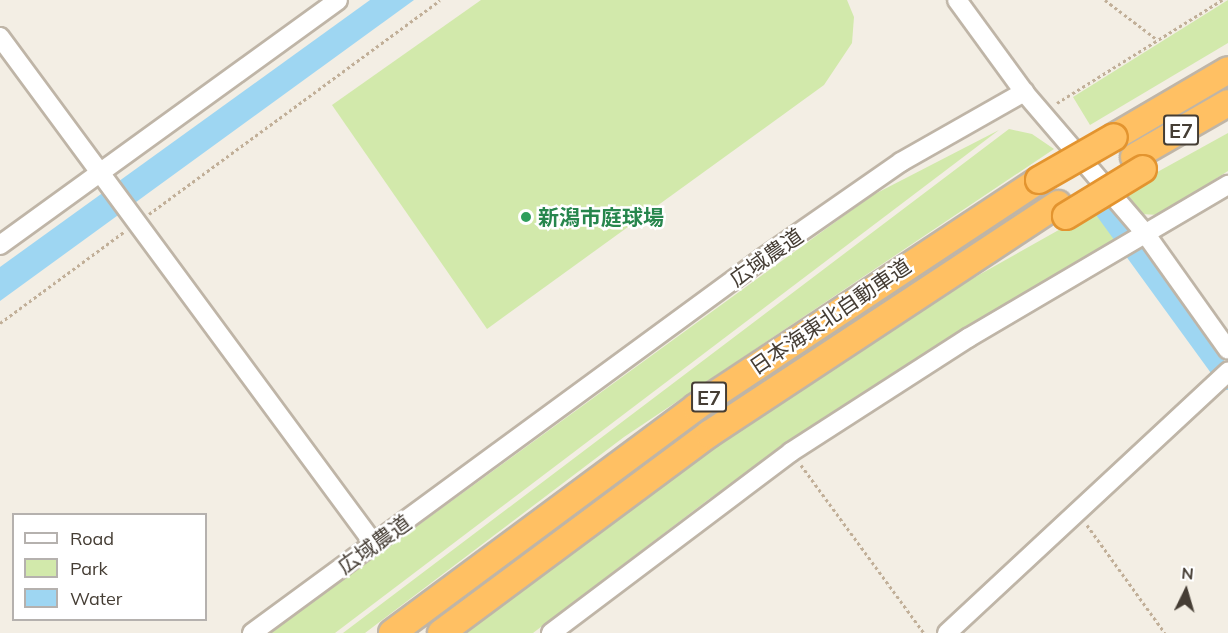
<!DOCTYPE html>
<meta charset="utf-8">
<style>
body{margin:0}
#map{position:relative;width:1228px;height:633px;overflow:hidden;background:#f3eee4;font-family:Mulish,"Noto Sans JP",sans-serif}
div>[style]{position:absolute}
.green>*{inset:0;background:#d2e9ab}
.water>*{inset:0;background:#9ed6f2}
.canal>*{height:18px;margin:-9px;padding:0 9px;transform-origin:9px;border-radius:9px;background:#9ed6f2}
.path>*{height:3px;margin-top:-1.5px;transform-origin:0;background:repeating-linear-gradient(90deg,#c1af98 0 3px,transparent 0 6px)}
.roads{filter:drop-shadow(2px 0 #bfb5a7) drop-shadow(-2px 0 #bfb5a7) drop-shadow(0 2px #bfb5a7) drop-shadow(0 -2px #bfb5a7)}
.minor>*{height:18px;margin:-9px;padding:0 9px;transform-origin:9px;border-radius:9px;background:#fff}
.highway>*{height:26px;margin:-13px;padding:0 13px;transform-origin:13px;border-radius:13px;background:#ffc063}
.bridges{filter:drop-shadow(2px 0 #e3942f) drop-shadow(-2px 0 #e3942f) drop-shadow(0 2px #e3942f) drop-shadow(0 -2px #e3942f)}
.highway-bridge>*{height:26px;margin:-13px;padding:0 13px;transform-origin:13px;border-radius:13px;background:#ffc063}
.dots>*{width:16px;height:16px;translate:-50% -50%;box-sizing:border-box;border:3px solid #fff;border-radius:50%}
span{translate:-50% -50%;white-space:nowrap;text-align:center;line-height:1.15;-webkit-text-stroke:5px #fff;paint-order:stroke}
.shield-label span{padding:2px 4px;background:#fff;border:2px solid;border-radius:4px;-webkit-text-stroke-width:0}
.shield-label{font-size:20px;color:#453d34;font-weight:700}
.leisure-label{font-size:21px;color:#27864d;font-weight:700}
.left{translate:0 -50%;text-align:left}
.street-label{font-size:21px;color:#453d34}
.legend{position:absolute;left:12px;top:513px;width:195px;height:108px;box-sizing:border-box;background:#fff;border:2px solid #b5b1ae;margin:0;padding:8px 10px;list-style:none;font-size:18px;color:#453d34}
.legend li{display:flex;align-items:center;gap:12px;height:30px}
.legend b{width:30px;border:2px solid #b5b1ae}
.north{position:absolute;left:1156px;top:561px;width:60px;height:60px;-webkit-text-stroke:4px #fff;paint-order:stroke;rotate:5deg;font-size:16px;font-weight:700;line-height:24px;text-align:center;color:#453d34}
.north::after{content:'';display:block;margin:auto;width:21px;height:27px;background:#453d34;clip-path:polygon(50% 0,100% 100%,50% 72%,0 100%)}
</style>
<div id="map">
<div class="green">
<i style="clip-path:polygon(481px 0,847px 0,854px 17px,852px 43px,824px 85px,487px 329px,332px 105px)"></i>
<i style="clip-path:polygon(1228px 0,1228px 43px,1090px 125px,1073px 97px)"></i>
<i style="clip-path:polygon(1009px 129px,1032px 134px,1054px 149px,624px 437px,365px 633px,343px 633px)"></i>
<i style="clip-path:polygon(999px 130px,335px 633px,270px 633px,871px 196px)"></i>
<i style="clip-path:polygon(1228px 133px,1228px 171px,1159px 215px,1140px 214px,1123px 191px)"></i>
<i style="clip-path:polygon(1105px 204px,1125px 226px,1123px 239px,941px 343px,869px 391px,709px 499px,533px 633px,460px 633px,788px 393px,890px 325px)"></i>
</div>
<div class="water">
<i style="clip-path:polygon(370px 0,414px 0,0 301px,0 267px)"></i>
</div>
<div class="canal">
<i style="left:1105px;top:212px;width:209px;rotate:54deg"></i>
</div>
<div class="path">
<i style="left:1105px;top:0;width:63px;rotate:37.2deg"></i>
<i style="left:1057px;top:103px;width:195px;rotate:-32deg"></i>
<i style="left:149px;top:214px;width:361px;rotate:-36.3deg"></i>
<i style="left:0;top:323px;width:154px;rotate:-36.3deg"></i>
<i style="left:801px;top:465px;width:208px;rotate:53.8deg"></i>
<i style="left:1087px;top:525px;width:133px;rotate:54.2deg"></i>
</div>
<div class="roads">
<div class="minor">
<i style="left:957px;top:0;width:114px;rotate:53.9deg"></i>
<i style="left:1024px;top:92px;width:186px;rotate:49.4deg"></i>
<i style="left:1145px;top:233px;width:143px;rotate:54.6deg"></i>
<i style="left:0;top:37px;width:630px;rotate:53.58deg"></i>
<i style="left:0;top:245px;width:417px;rotate:-35.9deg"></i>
<i style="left:252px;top:633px;width:634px;rotate:-36.27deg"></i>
<i style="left:763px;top:258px;width:168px;rotate:-34.8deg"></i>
<i style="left:901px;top:162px;width:142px;rotate:-29.6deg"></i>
<i style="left:551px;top:633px;width:301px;rotate:-37deg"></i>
<i style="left:791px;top:452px;width:211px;rotate:-32.8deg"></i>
<i style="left:968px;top:338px;width:302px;rotate:-30.5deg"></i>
<i style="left:947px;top:633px;width:384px;rotate:-42.9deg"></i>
</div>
<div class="highway">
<i style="left:1114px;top:137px;width:132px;rotate:-30.4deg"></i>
<i style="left:1134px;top:157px;width:108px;rotate:-29.9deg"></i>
<i style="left:392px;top:633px;width:379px;rotate:-36.6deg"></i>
<i style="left:696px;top:407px;width:411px;rotate:-33.5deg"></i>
<i style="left:441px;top:633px;width:334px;rotate:-36.6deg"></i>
<i style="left:709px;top:434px;width:418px;rotate:-33.4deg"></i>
</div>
</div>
<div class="bridges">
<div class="highway-bridge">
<i style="left:1039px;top:180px;width:86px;rotate:-29.8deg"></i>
<i style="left:1066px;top:216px;width:90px;rotate:-31.4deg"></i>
</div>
</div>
<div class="dots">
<i style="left:526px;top:217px;background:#2e9e5b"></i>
</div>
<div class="shield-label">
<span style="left:1181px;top:130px">E7</span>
<span style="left:709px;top:397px">E7</span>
</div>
<div class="leisure-label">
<span class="left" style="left:538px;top:217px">新潟市庭球場</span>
</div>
<div class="street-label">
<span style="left:766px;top:257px;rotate:-35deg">広域農道</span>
<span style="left:830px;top:316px;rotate:-34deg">日本海東北自動車道</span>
<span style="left:374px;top:544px;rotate:-36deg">広域農道</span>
</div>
<ul class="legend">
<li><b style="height:8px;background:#fff"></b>Road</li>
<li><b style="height:16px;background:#d2e9ab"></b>Park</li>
<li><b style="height:16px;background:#9ed6f2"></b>Water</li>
</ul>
<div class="north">N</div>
</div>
